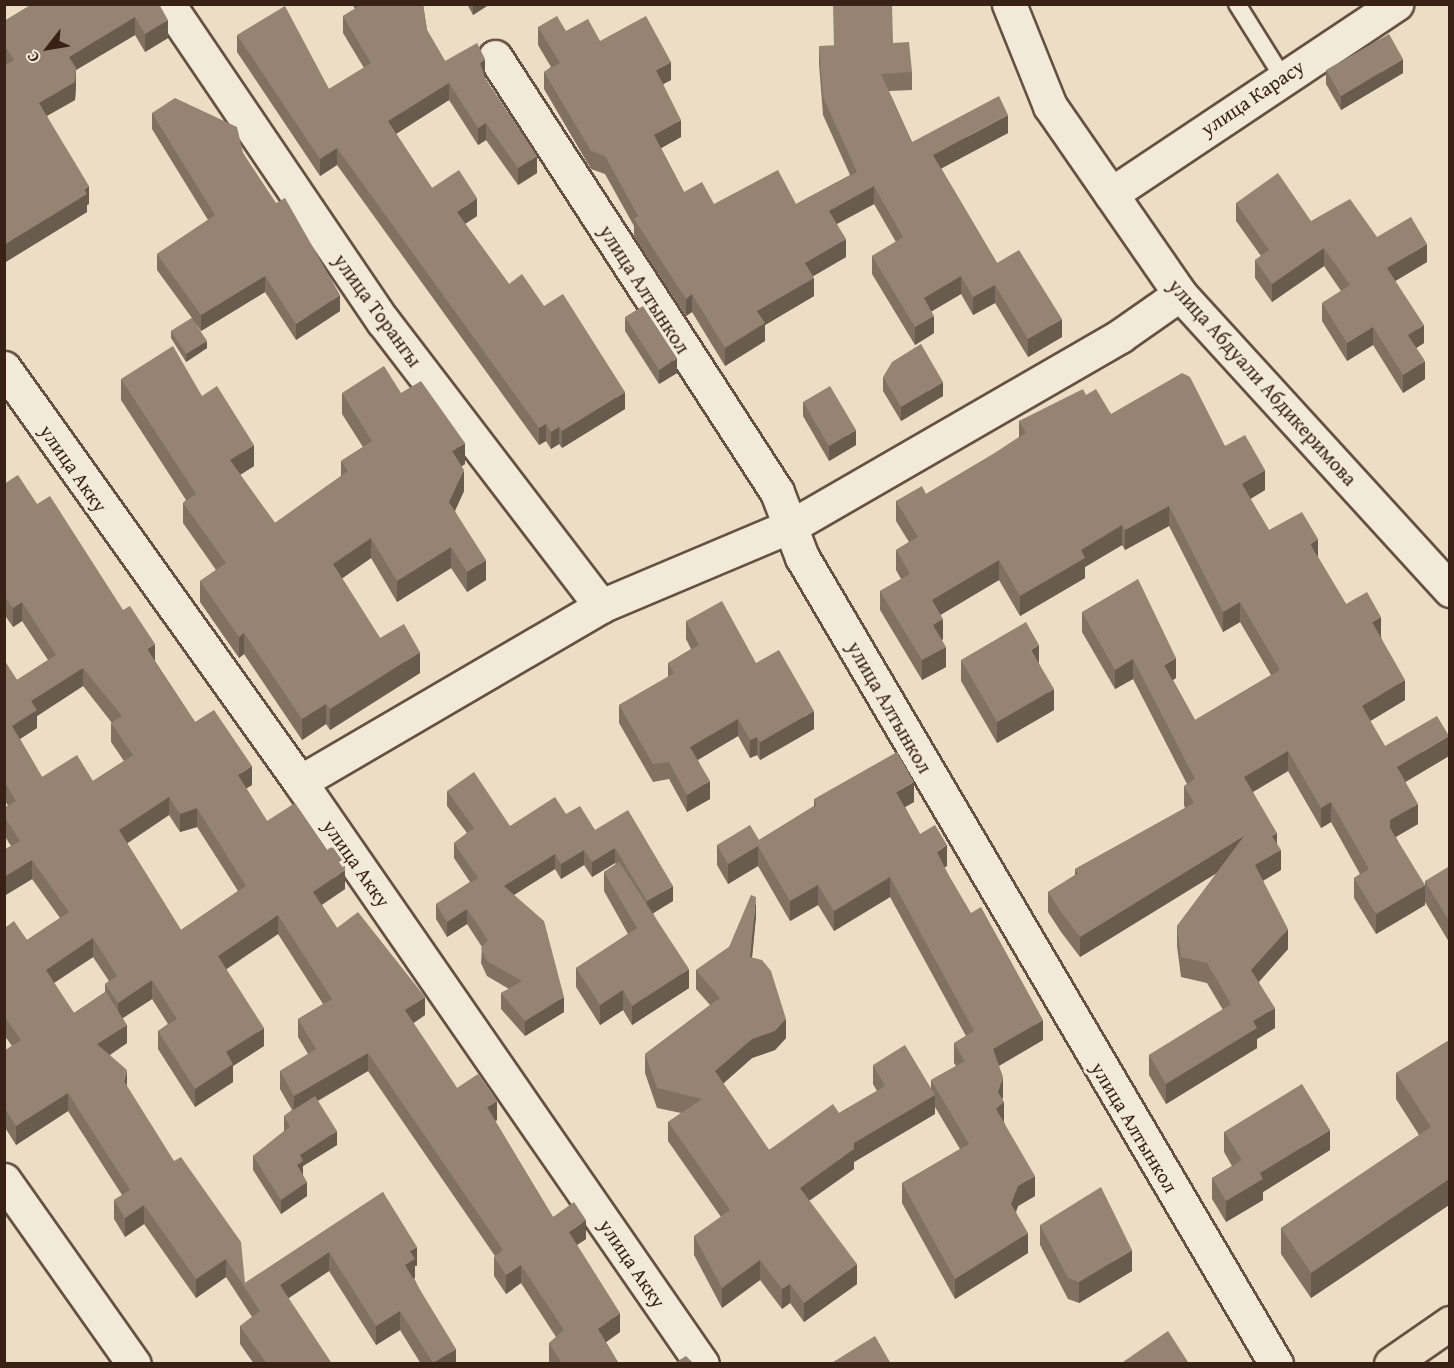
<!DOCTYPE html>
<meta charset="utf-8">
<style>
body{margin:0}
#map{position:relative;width:1454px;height:1368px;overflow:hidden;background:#ebdec5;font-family:"Gentium Book Plus",serif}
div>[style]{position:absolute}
.roads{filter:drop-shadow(2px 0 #665041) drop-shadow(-2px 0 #665041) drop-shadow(0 2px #665041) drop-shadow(0 -2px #665041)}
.lane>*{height:16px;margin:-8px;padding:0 8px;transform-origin:8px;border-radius:8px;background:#f2ead9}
.street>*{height:33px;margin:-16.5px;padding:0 16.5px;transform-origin:16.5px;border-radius:16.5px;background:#f2ead9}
.primary>*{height:33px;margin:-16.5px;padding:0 16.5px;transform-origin:16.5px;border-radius:16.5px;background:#ebdec5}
.wall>*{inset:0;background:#817161}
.shaded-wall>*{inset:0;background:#695c4f}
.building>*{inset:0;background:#968371}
span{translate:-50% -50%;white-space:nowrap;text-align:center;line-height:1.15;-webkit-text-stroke:6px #f2ead9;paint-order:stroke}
.street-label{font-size:20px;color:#3a2115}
.frame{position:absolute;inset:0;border:6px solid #3a2115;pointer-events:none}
.north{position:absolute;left:18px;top:18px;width:60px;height:60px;-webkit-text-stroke:4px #f2ead9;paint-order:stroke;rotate:239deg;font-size:16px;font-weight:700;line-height:24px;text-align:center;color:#3a2115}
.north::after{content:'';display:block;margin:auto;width:21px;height:27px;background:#3a2115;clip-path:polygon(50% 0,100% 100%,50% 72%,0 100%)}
</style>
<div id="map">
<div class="roads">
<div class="lane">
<i style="left:1237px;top:4px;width:85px;rotate:58deg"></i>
</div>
<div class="street">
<i style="left:168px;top:4px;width:383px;rotate:55.9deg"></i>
<i style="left:383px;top:321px;width:359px;rotate:52.6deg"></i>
<i style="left:1009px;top:4px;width:110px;rotate:68.1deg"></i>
<i style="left:1050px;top:106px;width:229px;rotate:55.3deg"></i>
<i style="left:1180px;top:294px;width:401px;rotate:47.6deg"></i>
<i style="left:495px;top:57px;width:518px;rotate:57.05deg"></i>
<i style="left:777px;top:492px;width:70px;rotate:69deg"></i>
<i style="left:802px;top:557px;width:936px;rotate:59.57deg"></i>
<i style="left:1111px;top:194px;width:343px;rotate:-33.7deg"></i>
<i style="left:4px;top:368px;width:509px;rotate:54.44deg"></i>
<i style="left:300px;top:782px;width:707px;rotate:55.37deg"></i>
<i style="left:300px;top:782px;width:349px;rotate:-30.3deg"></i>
<i style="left:601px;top:606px;width:208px;rotate:-22.9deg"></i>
<i style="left:793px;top:525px;width:378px;rotate:-30deg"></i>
<i style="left:1120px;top:336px;width:73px;rotate:-35deg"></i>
<i style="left:4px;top:1180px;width:225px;rotate:54.8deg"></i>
</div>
<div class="primary">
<i style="left:1391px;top:1364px;width:72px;rotate:-34.8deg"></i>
</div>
</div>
<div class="wall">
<i style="clip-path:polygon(159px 4px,168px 38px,145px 52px,135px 35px,76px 70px,76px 86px,75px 100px,47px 116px,89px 204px,87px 205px,87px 212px,4px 263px,4px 66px,6px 65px,4px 62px,4px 21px)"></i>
<i style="clip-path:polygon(352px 4px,423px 4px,427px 30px,445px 61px,485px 77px,484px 77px,537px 173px,518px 185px,486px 140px,478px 145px,449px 100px,396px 134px,432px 188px,477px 216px,465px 224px,509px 284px,544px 306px,625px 409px,562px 448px,559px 444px,551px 449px,546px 441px,539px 445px,337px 165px,320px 176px,237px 52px,237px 35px,329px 89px,364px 68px,343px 33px,343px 16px,355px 9px)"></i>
<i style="clip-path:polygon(467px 4px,490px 4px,473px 15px)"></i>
<i style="clip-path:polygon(538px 27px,566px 31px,600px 41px,671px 80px,663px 84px,681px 137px,661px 148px,684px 192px,714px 204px,796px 204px,850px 175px,823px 115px,819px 64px,819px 46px,893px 43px,912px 72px,912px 90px,889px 91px,912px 142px,1008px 133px,941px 168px,997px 263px,1062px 337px,1028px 357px,995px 303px,973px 315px,961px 294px,931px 311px,934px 333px,915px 345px,872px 274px,872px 256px,896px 242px,874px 204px,837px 224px,846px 257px,813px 276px,814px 296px,765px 325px,765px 341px,725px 366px,692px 312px,686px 316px,634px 236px,634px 226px,605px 174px,591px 169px,544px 89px,544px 72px,551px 67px,538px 45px)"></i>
<i style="clip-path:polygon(1326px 70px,1403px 73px,1341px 110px,1326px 84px)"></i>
<i style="clip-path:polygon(152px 113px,243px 153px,340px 311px,296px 340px,265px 292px,201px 331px,196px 324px,207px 348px,186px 362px,171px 338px,171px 331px,192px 318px,157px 270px,157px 254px,208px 220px,152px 129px)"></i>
<i style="clip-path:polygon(1236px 203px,1377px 237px,1427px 262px,1395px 281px,1424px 343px,1416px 348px,1425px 379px,1403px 393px,1373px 345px,1347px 361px,1322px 321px,1322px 303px,1341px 291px,1324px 266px,1272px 302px,1255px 278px,1255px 260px,1261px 256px,1236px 221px)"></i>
<i style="clip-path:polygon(625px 317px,677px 373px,659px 384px,625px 331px)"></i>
<i style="clip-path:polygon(883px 377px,943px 396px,901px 421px,883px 391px)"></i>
<i style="clip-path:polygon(121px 379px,202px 396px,254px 466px,240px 475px,275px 523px,341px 476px,341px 461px,363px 447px,342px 414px,342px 393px,401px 393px,465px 464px,462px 466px,464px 491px,455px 511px,486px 580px,467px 592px,451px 568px,397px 602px,371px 558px,342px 578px,380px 638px,420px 673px,330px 730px,326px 724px,302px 740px,244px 654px,239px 658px,200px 602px,200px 581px,216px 570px,183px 523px,183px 503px,186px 500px,121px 400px)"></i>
<i style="clip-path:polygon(1086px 395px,1111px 414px,1225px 446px,1265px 490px,1250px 499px,1269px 530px,1318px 557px,1346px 604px,1381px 637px,1405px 700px,1370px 721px,1385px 746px,1449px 756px,1405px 782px,1418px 824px,1396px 837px,1425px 905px,1376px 934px,1354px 898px,1354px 878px,1360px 874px,1331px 822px,1321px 828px,1288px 771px,1253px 792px,1277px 844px,1281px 870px,1263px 881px,1288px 949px,1259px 982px,1275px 1028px,1257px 1039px,1257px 1048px,1166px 1104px,1149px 1075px,1149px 1055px,1223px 1010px,1207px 983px,1181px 977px,1177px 946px,1177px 926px,1217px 873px,1080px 957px,1061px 932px,1048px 912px,1048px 892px,1075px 875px,1075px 869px,1185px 808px,1184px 805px,1184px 786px,1187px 784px,1133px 679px,1115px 689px,1082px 632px,1082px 612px,1176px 678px,1173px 680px,1195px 720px,1271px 675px,1240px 622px,1223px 632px,1169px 526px,1125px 550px,1122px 545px,1085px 567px,1085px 578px,1020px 616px,999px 580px,940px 615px,943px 639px,942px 640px,946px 667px,922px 680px,880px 610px,880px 591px,901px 579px,896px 570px,896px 550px,909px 542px,896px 521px,896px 501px,926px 494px,995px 453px,1019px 437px,1019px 421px)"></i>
<i style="clip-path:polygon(803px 402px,856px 445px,829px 461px,803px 416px)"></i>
<i style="clip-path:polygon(evenodd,4px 484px,37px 504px,155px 661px,195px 722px,252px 785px,246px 788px,267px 821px,345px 889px,322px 905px,337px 928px,425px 1015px,413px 1023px,457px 1088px,497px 1120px,495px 1121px,553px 1217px,586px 1239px,577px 1245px,620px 1332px,606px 1342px,619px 1364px,550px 1364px,549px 1361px,549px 1343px,556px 1337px,521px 1283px,506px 1294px,494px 1276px,494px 1257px,495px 1256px,368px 1071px,318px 1101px,337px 1145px,303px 1166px,303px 1175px,307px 1196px,281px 1214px,253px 1170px,253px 1156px,284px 1131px,284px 1116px,292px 1110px,280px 1089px,280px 1071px,308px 1054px,298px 1037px,298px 1019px,323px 1004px,278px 934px,226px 969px,264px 1046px,233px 1066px,233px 1082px,195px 1107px,158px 1049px,158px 1031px,168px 1024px,152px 999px,123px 1018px,127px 1043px,110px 1055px,127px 1087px,245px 1283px,383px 1192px,417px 1266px,415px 1266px,415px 1278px,414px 1278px,456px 1364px,421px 1364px,400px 1330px,376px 1345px,329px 1271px,288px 1298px,332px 1364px,254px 1364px,240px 1344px,240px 1326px,252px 1317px,226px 1277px,196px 1298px,144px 1224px,125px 1237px,114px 1219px,114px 1200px,122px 1195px,68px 1111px,16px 1145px,4px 1126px,4px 1051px,12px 1046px,4px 1035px,4px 925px,6px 927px,27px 940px,60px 918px,32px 879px,4px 896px,4px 850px,11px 846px,4px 835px,4px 808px,8px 806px,4px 799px,4px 660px,17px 680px,48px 660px,22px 621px,13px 627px,4px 614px,4px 484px,83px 686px,112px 723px,111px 723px,111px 742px,124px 761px,93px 781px,42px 777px,20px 739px,37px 728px,37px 716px,83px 686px,4px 484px,169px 815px,180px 832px,197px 827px,238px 891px,181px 930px,127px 843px,169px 815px,4px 484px,93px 957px,109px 981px,105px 984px,105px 992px,74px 1013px,54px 983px,93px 957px)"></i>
<i style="clip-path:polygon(686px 621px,756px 663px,814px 729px,760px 760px,757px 755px,750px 758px,738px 736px,698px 760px,710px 799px,687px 812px,669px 779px,653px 782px,619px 723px,619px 705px,668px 677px,668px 663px,691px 649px,686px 639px)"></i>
<i style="clip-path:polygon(961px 660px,1039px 664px,1054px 710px,997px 743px,961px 681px)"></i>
<i style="clip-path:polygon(447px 791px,510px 826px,566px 814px,595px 830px,673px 901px,653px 913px,689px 988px,632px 1025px,623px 1010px,600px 1025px,576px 987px,576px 968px,628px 934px,604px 891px,604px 872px,616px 864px,615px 863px,592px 877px,584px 865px,561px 879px,555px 869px,514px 895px,564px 1012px,525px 1036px,501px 1009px,501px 993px,509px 989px,487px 976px,481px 963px,482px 947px,467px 924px,447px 937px,436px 919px,436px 904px,470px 882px,454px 858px,454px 843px,467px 833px,447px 806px)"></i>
<i style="clip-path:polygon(814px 799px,914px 802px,905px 807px,920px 834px,947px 866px,944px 867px,949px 876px,1043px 1040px,999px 1066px,1003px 1097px,1002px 1100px,1004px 1122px,1035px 1196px,1018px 1206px,1016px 1212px,1028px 1253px,955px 1299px,902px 1203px,902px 1183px,960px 1149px,935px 1107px,935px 1114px,854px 1162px,854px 1169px,809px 1201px,857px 1284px,804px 1322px,790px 1303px,782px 1309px,760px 1280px,722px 1308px,694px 1255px,694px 1236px,721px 1217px,668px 1141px,668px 1122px,681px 1113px,657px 1108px,645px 1073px,645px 1054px,710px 1005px,696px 989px,696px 970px,729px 947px,756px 916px,752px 958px,786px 1038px,775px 1050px,752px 1058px,723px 1083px,769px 1150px,839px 1113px,877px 1091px,873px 1084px,873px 1065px,931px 1088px,931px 1080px,956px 1066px,954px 1063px,954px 1043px,966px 1036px,890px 897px,834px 931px,818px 905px,790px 921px,758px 866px,728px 884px,717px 865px,717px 845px,759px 840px,814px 806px)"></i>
<i style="clip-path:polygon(1449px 870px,1449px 942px,1425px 902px,1425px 881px)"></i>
<i style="clip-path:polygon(1449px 1042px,1449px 1205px,1311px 1298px,1281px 1254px,1281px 1228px,1419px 1135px,1396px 1099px,1396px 1073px)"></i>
<i style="clip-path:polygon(1224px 1132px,1330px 1150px,1263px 1192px,1263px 1200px,1226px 1222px,1212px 1199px,1212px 1178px,1232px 1166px,1224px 1152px)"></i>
<i style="clip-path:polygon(1040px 1225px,1132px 1271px,1079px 1303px,1068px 1299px,1040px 1245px)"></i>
</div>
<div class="shaded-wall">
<i style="clip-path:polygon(473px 4px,490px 4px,473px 15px)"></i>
<i style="clip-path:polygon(135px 17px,135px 35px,76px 70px,76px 86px,75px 100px,39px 120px,39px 103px,69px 57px)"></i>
<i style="clip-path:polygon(168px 20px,168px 38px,145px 52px,145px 34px)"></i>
<i style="clip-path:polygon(485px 59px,485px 77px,480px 80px,480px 63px)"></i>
<i style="clip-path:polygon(1403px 59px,1403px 73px,1341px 110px,1341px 96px)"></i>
<i style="clip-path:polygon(671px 62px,671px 80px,656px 88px,656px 70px)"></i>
<i style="clip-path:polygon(449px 83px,449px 100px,388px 139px,388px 121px)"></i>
<i style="clip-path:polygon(1008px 115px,1008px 133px,933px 173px,933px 155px)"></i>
<i style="clip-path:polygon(681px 120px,681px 137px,654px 152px,654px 135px)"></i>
<i style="clip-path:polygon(486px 123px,486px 140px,478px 145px,478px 128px)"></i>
<i style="clip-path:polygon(337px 148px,337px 165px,320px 176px,320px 159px)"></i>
<i style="clip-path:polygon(537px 156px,537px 173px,518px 185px,518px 168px)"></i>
<i style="clip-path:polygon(89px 186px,89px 204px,87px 205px,87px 212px,4px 263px,4px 245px)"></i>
<i style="clip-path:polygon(874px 186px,874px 204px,829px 228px,829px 211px)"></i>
<i style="clip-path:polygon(477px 198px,477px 216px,457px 229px,457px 212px)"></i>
<i style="clip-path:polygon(846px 239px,846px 257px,805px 281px,805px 263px)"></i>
<i style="clip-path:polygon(1427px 244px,1427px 262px,1387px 286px,1387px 268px)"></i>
<i style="clip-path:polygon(1324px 248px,1324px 266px,1272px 302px,1272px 284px)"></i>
<i style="clip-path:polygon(265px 276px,265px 292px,201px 331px,201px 315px)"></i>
<i style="clip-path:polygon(961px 276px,961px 294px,924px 316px,924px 298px)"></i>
<i style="clip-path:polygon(814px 278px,814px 296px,765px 325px,765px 341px,725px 366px,725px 348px,757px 311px)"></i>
<i style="clip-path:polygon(995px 285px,995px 303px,973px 315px,973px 297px)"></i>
<i style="clip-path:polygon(692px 294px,692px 312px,686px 316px,686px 299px)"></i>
<i style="clip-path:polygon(340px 295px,340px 311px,296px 340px,296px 324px)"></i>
<i style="clip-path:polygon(934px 316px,934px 333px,915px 345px,915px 327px)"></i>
<i style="clip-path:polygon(1062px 319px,1062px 337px,1028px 357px,1028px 339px)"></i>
<i style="clip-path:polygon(1424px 325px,1424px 343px,1408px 353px,1408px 335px)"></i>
<i style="clip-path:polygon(1373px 327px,1373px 345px,1347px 361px,1347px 343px)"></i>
<i style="clip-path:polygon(207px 341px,207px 348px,186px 362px,186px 354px)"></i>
<i style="clip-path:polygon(677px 358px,677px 373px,659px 384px,659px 370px)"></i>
<i style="clip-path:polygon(1425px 361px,1425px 379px,1403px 393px,1403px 375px)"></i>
<i style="clip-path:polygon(943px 382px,943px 396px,901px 421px,901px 407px)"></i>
<i style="clip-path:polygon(625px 392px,625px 409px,562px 448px,562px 431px)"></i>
<i style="clip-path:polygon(546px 424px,546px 441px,539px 445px,539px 428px)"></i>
<i style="clip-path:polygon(559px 427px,559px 444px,551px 449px,551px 432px)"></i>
<i style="clip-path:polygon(856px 430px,856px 445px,829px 461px,829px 446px)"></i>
<i style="clip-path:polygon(465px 443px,465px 464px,452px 472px,452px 451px)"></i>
<i style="clip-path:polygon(254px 445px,254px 466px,230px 481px,230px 460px)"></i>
<i style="clip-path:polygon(464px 470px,464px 491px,449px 523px,449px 502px)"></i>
<i style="clip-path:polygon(1265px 470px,1265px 490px,1242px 504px,1242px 484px)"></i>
<i style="clip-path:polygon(1169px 506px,1169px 526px,1125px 550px,1125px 530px)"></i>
<i style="clip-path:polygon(1122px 525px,1122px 545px,1085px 567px,1085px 578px,1020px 616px,1020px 596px,1081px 550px)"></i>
<i style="clip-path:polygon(371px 538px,371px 558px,333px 585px,333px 564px)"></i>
<i style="clip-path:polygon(1318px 539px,1318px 559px,1310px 544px)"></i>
<i style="clip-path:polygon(451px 547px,451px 568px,397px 602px,397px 581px)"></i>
<i style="clip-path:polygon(486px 560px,486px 580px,467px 592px,467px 572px)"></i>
<i style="clip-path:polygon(999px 560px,999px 580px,932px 620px,932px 600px)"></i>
<i style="clip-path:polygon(22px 602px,22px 621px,13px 627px,13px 608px)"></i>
<i style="clip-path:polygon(1240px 602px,1240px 622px,1223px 632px,1223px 612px)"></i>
<i style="clip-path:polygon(1381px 617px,1381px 637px,1372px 642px,1372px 622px)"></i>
<i style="clip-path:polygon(943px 619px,943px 639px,933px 645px,933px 625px)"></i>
<i style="clip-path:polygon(244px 633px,244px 654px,239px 658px,239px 637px)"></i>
<i style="clip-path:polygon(155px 644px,155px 662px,147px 649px)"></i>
<i style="clip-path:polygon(1039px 645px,1039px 666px,1031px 650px)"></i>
<i style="clip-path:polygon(946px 647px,946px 667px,922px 680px,922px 660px)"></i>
<i style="clip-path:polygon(420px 652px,420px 673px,330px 730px,330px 709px)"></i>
<i style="clip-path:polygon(1176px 658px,1176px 678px,1164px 685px,1164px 665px)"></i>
<i style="clip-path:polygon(1133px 659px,1133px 679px,1115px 689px,1115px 670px)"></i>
<i style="clip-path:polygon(83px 668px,83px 686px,37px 716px,37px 728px,12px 744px,12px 726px,31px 701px)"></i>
<i style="clip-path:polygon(1405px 680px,1405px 700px,1362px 726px,1362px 706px)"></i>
<i style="clip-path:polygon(1054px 689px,1054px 710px,997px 743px,997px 722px)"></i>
<i style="clip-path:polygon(326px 704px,326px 724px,302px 740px,302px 719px)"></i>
<i style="clip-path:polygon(814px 711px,814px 729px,760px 760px,760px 742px)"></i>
<i style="clip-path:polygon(738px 719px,738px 736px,690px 764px,690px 747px)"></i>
<i style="clip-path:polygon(1449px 736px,1449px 756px,1397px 787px,1397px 767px)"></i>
<i style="clip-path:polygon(757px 737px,757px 755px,750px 758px,750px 740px)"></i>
<i style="clip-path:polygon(1288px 751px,1288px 771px,1244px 797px,1244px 777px)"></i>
<i style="clip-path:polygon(252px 766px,252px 785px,238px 794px,238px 775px)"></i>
<i style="clip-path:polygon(710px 781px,710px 799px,687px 812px,687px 795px)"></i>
<i style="clip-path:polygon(914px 782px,914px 802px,896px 812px,896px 792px)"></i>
<i style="clip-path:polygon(169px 797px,169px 815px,119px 849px,119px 830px)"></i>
<i style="clip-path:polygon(1331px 802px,1331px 822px,1321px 828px,1321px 808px)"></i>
<i style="clip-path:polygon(1418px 804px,1418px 824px,1390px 840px,1390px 820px)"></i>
<i style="clip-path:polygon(197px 808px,197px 827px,180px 832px,180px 814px)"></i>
<i style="clip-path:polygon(1277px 833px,1277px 852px,1281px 850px,1281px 870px,1255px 885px,1255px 865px,1272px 836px)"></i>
<i style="clip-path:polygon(1244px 836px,1244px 856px,1080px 957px,1080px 937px)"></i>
<i style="clip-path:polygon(947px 845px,947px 866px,937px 872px,937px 852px)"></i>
<i style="clip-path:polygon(758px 846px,758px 866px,728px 884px,728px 864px)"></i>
<i style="clip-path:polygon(615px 848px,615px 863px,592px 877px,592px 862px)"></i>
<i style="clip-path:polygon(584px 850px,584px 865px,561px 879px,561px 864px)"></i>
<i style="clip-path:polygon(555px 854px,555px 869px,504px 901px,504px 886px)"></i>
<i style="clip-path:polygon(32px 860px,32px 879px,4px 896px,4px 877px)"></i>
<i style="clip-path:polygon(345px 870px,345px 889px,313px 910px,313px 892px)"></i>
<i style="clip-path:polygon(890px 877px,890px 897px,834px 931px,834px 911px)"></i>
<i style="clip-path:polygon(818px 885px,818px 905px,790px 921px,790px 901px)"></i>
<i style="clip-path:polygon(1425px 885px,1425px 905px,1376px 934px,1376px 914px)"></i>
<i style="clip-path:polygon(673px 886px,673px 901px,647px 917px,647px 901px)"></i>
<i style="clip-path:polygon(756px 897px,756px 916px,750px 977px,750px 957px)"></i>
<i style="clip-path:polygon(467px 909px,467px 924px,447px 937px,447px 922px)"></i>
<i style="clip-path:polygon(278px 915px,278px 934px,218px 975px,218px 956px)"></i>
<i style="clip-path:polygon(1288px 929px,1288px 949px,1251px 990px,1251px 970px)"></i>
<i style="clip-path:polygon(93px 938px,93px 957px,46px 988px,46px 970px)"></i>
<i style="clip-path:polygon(689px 969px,689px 988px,632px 1025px,632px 1006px)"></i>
<i style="clip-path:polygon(152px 980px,152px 999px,118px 1021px,118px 1003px)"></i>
<i style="clip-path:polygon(623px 990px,623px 1010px,600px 1025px,600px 1005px)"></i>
<i style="clip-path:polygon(425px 997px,425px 1015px,405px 1029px,405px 1010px)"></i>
<i style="clip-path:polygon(564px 997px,564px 1012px,525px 1036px,525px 1021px)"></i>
<i style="clip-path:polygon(1275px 1008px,1275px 1028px,1257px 1039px,1257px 1048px,1166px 1104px,1166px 1084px,1253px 1021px)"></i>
<i style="clip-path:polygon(786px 1019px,786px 1038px,775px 1050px,752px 1058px,715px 1091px,715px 1071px,752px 1039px)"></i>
<i style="clip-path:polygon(1043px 1020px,1043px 1040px,993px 1069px,993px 1049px)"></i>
<i style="clip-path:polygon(127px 1025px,127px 1043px,97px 1063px,97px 1044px)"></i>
<i style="clip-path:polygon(264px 1028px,264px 1046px,233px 1066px,233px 1082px,195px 1107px,195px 1089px,226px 1052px)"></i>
<i style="clip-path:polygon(368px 1053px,368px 1071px,294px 1114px,294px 1096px)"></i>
<i style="clip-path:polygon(127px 1070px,127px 1088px,124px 1081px)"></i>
<i style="clip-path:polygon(1003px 1077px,1003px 1097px,1000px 1105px,1004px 1102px,1004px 1122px,996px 1109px,998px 1092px)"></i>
<i style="clip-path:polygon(68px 1093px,68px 1111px,16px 1145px,16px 1126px)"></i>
<i style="clip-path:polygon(935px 1095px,935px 1114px,854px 1162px,854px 1169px,800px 1207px,800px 1188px,854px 1143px)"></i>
<i style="clip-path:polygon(497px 1101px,497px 1120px,487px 1126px,487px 1107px)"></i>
<i style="clip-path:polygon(1330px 1130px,1330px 1150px,1263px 1192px,1263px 1200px,1226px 1222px,1226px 1201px,1260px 1173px)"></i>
<i style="clip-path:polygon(337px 1131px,337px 1145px,303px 1166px,303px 1175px,297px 1165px,300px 1155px)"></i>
<i style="clip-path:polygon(1035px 1176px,1035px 1196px,1018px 1206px,1011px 1225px,1011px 1204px,1018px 1186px)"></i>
<i style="clip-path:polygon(1449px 1179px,1449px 1205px,1311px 1298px,1311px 1273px)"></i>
<i style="clip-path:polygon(307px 1182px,307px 1196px,281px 1214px,281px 1200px)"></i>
<i style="clip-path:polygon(144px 1205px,144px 1224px,125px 1237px,125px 1218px)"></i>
<i style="clip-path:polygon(586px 1220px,586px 1239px,569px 1250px,569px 1232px)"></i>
<i style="clip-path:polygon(1028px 1233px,1028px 1253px,955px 1299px,955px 1279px)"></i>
<i style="clip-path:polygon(417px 1247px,417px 1266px,415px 1266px,415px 1278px,405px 1283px,405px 1265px,410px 1251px)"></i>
<i style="clip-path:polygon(1132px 1250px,1132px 1271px,1079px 1303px,1079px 1282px)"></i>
<i style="clip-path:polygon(329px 1252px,329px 1271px,280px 1304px,280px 1285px)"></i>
<i style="clip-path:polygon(226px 1259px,226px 1277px,196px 1298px,196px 1279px)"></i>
<i style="clip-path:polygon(760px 1260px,760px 1280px,722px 1308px,722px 1288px)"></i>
<i style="clip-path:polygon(857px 1264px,857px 1284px,804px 1322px,804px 1303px)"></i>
<i style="clip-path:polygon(521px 1265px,521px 1283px,506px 1294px,506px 1275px)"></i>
<i style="clip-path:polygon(790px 1284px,790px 1303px,782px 1309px,782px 1289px)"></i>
<i style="clip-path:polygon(400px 1311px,400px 1330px,376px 1345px,376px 1326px)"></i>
<i style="clip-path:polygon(620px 1313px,620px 1332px,598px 1348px,598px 1329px)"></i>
<i style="clip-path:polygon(456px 1349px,456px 1364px,433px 1363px)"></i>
</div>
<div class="building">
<i style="clip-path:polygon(32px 4px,159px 4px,168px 20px,145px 34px,135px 17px,69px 57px,76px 68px,75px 82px,39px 103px,89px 186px,84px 189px,87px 194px,4px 245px,4px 66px,14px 60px,4px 45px,4px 21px)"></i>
<i style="clip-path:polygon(362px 4px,423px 4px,427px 30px,445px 61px,477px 43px,485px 59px,480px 63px,485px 78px,537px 156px,518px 168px,486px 123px,478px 128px,449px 83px,388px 121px,432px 188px,459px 170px,477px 198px,457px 212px,509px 284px,522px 274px,544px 306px,563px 294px,625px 392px,562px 431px,559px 427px,551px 432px,546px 424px,539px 428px,337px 148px,320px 159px,237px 35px,285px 6px,329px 89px,371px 63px,343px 16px)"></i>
<i style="clip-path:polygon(833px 4px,892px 4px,893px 43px,909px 42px,912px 72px,881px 74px,912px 142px,999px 96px,1008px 115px,933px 155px,997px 263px,1019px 250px,1062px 319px,1028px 339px,995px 285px,973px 297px,961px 276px,924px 298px,934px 316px,915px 327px,872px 256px,903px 237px,874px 186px,829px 211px,846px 239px,805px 263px,814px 278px,757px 311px,765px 323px,725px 348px,692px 294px,686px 299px,634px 219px,638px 216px,605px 156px,591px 151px,544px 72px,560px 63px,538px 27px,557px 16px,566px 31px,588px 19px,600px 41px,646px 16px,671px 62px,656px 70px,681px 120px,654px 135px,684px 192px,702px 182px,714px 204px,778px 170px,796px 204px,857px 172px,823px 97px,819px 46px,834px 46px)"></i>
<i style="clip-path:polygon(1389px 34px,1403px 59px,1341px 96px,1326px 70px)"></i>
<i style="clip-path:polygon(175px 98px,237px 127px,243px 153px,276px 203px,285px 198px,340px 295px,296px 324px,265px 276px,201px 315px,157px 254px,215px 215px,152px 113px)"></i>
<i style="clip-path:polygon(1278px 173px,1311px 221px,1350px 199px,1377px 237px,1411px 217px,1427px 244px,1387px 268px,1424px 325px,1408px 335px,1425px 361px,1403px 375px,1373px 327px,1347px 343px,1322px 303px,1350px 285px,1324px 248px,1272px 284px,1255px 260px,1269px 250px,1236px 203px)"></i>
<i style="clip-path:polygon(643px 306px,677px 358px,659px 370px,625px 317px)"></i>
<i style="clip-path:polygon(192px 318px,207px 341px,186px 354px,171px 331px)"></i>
<i style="clip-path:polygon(921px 344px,943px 382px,901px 407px,883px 377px,892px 362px)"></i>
<i style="clip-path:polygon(173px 346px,202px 396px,217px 386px,254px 445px,230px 460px,275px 523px,348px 471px,341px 461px,372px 441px,342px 393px,384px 366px,401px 393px,421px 381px,465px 443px,452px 451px,464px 470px,449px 502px,486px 560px,467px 572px,451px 547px,397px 581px,371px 538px,333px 564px,380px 638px,404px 624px,420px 652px,330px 709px,326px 704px,302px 719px,244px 633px,239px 637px,200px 581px,226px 563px,183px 503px,196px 494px,121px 379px)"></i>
<i style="clip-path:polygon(1182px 373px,1190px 377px,1225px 446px,1245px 435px,1265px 470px,1242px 484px,1269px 530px,1302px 512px,1318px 539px,1310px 544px,1346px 604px,1367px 592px,1381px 617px,1372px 622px,1405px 680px,1362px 706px,1385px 746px,1437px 716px,1449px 736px,1397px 767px,1418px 804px,1390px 820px,1390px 828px,1425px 885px,1376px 914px,1354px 878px,1369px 869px,1331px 802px,1321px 808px,1288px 751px,1244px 777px,1277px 833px,1272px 836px,1281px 850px,1255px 865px,1288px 929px,1251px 970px,1275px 1008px,1253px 1021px,1257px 1028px,1166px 1084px,1149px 1055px,1231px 1004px,1207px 963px,1181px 957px,1177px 926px,1244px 836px,1080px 937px,1061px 912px,1048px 892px,1078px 874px,1075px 869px,1194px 803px,1184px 786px,1195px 779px,1133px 659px,1115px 670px,1082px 612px,1138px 579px,1176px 658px,1164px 665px,1195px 720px,1280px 670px,1240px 602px,1223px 612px,1169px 506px,1125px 530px,1122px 525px,1081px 550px,1085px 558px,1020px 596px,999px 560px,932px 600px,943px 619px,933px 625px,946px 647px,922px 660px,880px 591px,910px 574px,896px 550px,918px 537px,896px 501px,922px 486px,926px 494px,995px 453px,1026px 433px,1019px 421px,1083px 389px,1086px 395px,1096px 389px,1111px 414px)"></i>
<i style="clip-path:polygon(830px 386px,856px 430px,829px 446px,803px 402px)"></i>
<i style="clip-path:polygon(evenodd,18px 475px,37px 504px,50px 496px,123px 610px,130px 606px,155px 644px,147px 649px,195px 722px,214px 710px,252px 766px,238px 775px,267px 821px,295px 803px,327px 850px,334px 845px,345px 862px,345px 870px,313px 892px,337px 928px,358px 912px,425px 997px,405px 1010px,457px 1088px,478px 1074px,497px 1101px,487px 1107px,553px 1217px,574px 1202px,586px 1220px,569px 1232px,620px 1313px,598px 1329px,619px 1364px,562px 1364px,549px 1343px,564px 1330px,521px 1265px,506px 1275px,494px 1257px,503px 1250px,368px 1053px,294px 1096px,280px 1071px,316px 1049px,298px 1019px,332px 999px,278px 915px,218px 956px,264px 1028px,226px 1052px,233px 1064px,195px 1089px,158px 1031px,177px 1019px,152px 980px,118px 1003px,105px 984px,117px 976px,93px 938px,46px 970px,74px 1013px,106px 992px,127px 1025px,97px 1044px,127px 1070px,124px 1081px,174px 1161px,181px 1157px,241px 1242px,245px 1283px,383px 1192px,417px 1247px,410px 1251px,415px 1259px,405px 1265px,456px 1349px,433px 1363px,400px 1311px,376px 1326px,329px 1252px,280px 1285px,332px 1364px,267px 1364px,240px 1326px,260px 1311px,226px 1259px,196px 1279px,144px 1205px,125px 1218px,114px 1200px,130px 1190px,68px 1093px,16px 1126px,4px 1107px,4px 1051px,21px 1040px,4px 1016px,4px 925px,6px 927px,14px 921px,27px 940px,69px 912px,32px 860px,4px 877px,4px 850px,20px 841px,4px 816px,4px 808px,16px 801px,4px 781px,4px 660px,17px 680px,56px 655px,22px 602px,13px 608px,4px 596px,4px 484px,18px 475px,83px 668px,122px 716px,111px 723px,133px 755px,93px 781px,77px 755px,42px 777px,12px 726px,37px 710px,31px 701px,83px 668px,18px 475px,169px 797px,180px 814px,197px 808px,246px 886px,181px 930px,119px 830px,169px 797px)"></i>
<i style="clip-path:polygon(722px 601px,756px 663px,779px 650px,814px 711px,760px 742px,757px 737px,750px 740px,738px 719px,690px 747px,710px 781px,687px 795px,669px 762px,653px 764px,619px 705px,674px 673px,668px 663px,699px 645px,686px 621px)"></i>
<i style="clip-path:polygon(1026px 622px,1039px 645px,1031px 650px,1054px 689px,997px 722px,961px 660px)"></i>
<i style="clip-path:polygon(897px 752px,914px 782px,896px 792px,920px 834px,935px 825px,947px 845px,937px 852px,949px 876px,971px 913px,981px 907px,1043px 1020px,993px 1049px,1003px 1077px,998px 1092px,1004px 1102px,996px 1109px,1035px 1176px,1018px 1186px,1011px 1204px,1028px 1233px,955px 1279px,902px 1183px,969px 1144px,931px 1080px,965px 1061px,954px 1043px,974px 1031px,890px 877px,834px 911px,818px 885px,790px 901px,758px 846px,728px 864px,717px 845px,750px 825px,759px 840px,817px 805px,814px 799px)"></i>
<i style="clip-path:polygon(474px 772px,510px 826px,555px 797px,566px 814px,580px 806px,595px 830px,628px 810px,673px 886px,647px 901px,615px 848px,592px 862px,584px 850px,561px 864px,555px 854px,504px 886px,544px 921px,564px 997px,525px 1021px,501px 993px,522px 981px,487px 961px,481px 948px,488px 940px,467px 909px,447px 922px,436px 904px,478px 878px,454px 843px,474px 828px,447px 791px)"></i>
<i style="clip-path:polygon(619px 862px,689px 969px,632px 1006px,623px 990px,600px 1005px,576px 968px,637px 928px,604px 872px)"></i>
<i style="clip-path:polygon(1448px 867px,1449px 870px,1449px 921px,1425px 881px)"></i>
<i style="clip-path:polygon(751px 895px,756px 897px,750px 957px,762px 960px,771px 971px,786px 1019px,775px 1031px,752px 1039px,715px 1071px,769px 1150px,833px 1104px,839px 1113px,885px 1086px,873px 1065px,905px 1045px,935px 1095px,854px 1143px,854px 1149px,800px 1188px,857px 1264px,804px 1303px,790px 1284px,782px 1289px,760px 1260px,722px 1288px,694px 1236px,730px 1210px,668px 1122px,702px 1099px,657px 1088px,645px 1054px,720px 998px,696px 970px,729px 947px)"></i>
<i style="clip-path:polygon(1449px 1040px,1449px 1179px,1311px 1273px,1281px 1228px,1431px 1127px,1396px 1073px)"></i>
<i style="clip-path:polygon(1302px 1084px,1330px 1130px,1260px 1173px,1263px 1179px,1226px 1201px,1212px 1178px,1242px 1160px,1224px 1132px)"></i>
<i style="clip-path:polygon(315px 1096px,337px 1131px,300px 1155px,303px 1161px,297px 1165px,307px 1182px,281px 1200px,253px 1156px,290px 1127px,284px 1116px)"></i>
<i style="clip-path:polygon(1101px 1187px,1132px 1250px,1079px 1282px,1068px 1278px,1040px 1225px)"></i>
<i style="clip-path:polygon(1168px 1331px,1188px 1362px,1185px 1364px,1120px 1364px)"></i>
<i style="clip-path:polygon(875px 1336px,891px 1364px,830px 1364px)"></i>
<i style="clip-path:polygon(686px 1356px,694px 1364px,673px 1364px)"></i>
</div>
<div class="street-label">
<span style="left:1252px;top:97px;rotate:-34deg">улица Карасу</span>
<span style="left:645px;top:289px;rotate:57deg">улица Алтынкол</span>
<span style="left:378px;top:310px;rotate:54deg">улица Торангы</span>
<span style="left:1263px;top:382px;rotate:48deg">улица Абдуали Абдикеримова</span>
<span style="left:74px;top:468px;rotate:55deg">улица Акку</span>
<span style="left:890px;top:707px;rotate:60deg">улица Алтынкол</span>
<span style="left:357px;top:863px;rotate:55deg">улица Акку</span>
<span style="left:1135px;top:1127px;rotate:59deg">улица Алтынкол</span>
<span style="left:633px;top:1263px;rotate:56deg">улица Акку</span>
</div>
<div class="frame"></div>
<div class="north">С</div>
</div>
